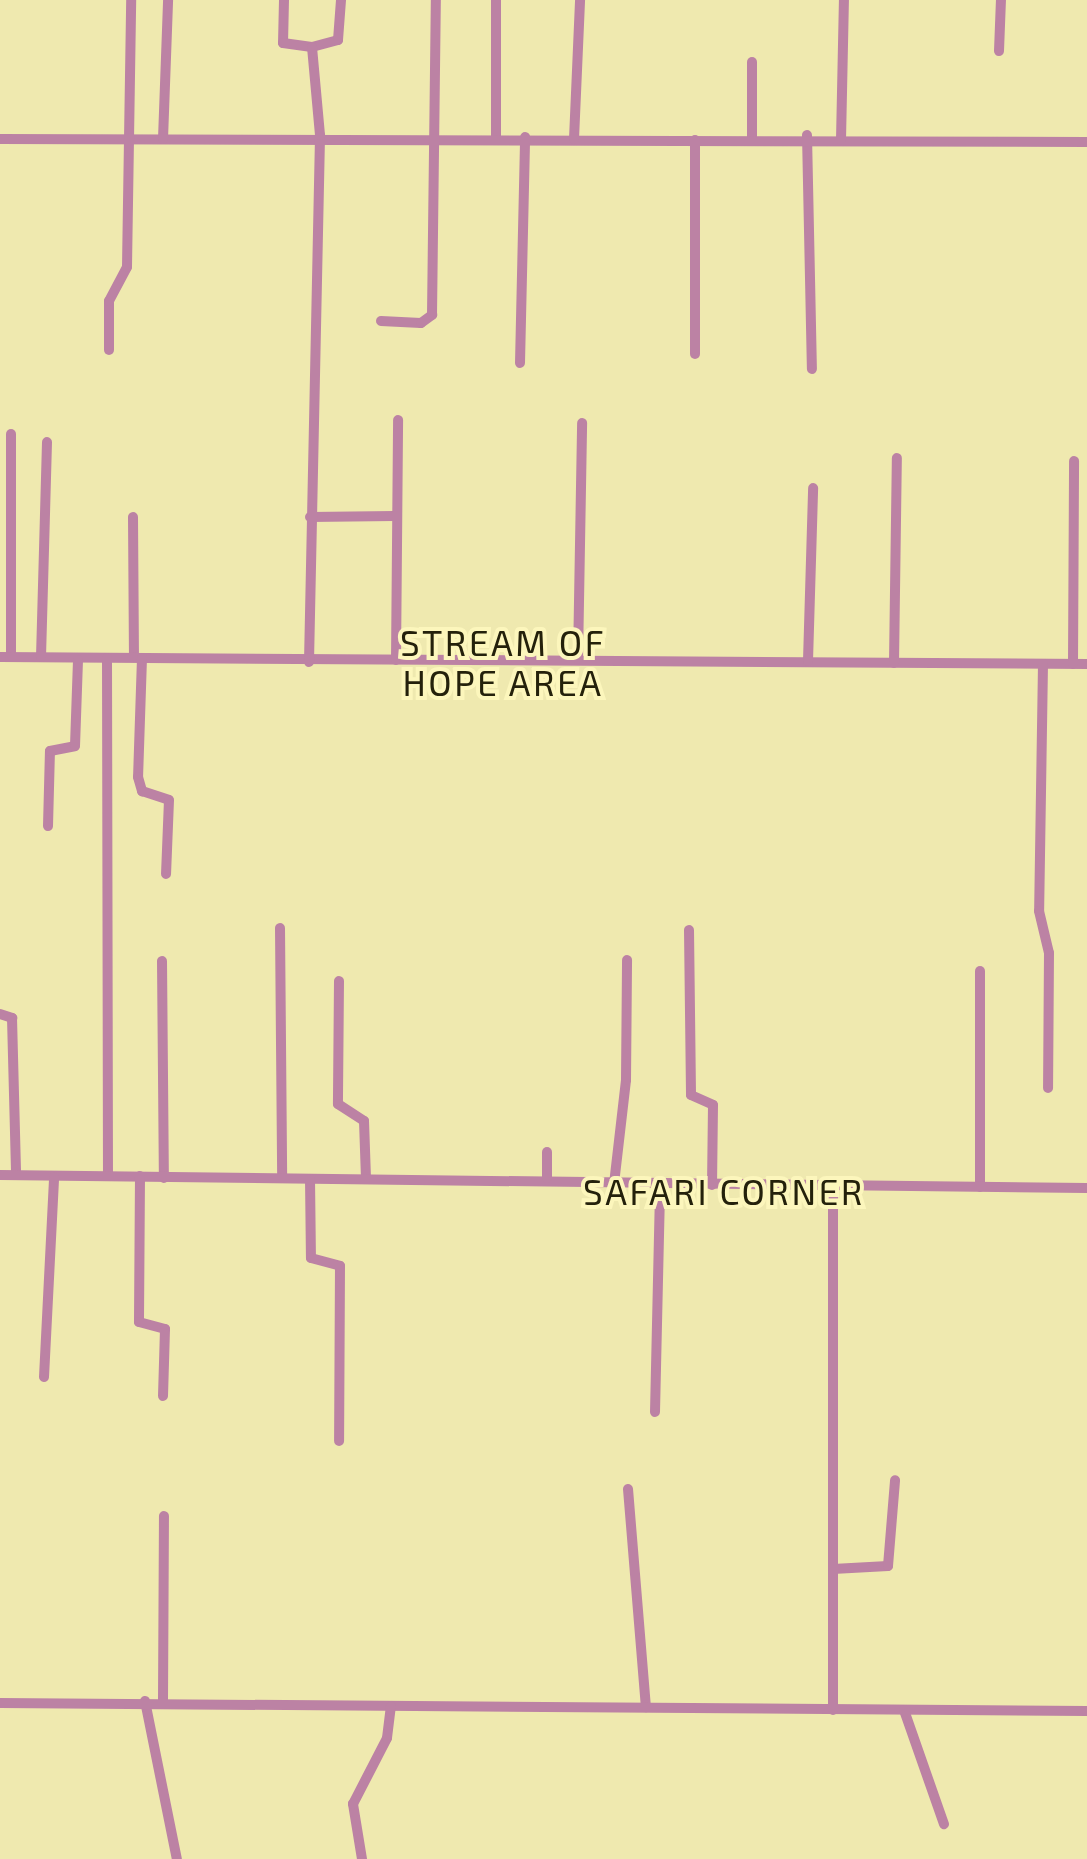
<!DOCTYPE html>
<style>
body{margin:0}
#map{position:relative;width:1087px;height:1859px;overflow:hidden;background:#efe9af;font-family:"Exo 2",sans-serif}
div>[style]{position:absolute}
.street>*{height:10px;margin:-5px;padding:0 5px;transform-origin:5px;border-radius:5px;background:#bc82a4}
span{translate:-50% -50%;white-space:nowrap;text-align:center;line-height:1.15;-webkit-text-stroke:8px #fcf6bc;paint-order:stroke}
.quarter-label{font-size:35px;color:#24210b;letter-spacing:2.5px}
</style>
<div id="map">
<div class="street">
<i style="left:284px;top:0;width:43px;rotate:91.3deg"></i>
<i style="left:283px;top:43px;width:29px;rotate:8deg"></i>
<i style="left:312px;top:47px;width:27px;rotate:-15deg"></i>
<i style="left:338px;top:40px;width:40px;rotate:-85.7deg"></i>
<i style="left:999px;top:51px;width:51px;rotate:-87.8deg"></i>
<i style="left:807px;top:135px;width:234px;rotate:88.8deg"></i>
<i style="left:496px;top:137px;width:137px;rotate:-90deg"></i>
<i style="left:752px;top:137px;width:75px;rotate:-90deg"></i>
<i style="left:0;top:139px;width:1087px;rotate:0.16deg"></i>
<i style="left:163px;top:139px;width:139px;rotate:-87.9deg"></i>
<i style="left:574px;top:139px;width:139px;rotate:-87.5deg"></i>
<i style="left:841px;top:140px;width:140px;rotate:-88.8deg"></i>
<i style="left:381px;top:321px;width:40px;rotate:2.9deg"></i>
<i style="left:421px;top:323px;width:14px;rotate:-36deg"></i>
<i style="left:432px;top:315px;width:315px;rotate:-89.3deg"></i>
<i style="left:109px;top:350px;width:49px;rotate:-90deg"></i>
<i style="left:109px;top:301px;width:38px;rotate:-62deg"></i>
<i style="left:127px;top:267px;width:267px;rotate:-89.1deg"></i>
<i style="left:695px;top:354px;width:214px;rotate:-90deg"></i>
<i style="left:520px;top:363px;width:226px;rotate:-88.7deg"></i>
<i style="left:11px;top:434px;width:223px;rotate:90deg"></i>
<i style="left:133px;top:517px;width:140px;rotate:89.6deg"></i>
<i style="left:310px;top:517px;width:84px;rotate:-0.7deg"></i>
<i style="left:0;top:657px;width:1087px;rotate:0.37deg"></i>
<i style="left:41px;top:657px;width:215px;rotate:-88.4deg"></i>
<i style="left:107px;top:658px;width:517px;rotate:89.89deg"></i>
<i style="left:142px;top:658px;width:119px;rotate:91.9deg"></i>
<i style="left:138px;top:777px;width:15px;rotate:74deg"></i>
<i style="left:142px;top:791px;width:28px;rotate:18deg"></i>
<i style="left:169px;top:800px;width:74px;rotate:92.3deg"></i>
<i style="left:578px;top:659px;width:236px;rotate:-89deg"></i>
<i style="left:396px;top:660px;width:240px;rotate:-89.5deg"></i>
<i style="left:808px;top:661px;width:173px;rotate:-88.3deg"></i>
<i style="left:309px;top:662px;width:527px;rotate:-88.8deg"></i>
<i style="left:320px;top:135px;width:88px;rotate:-95.2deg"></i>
<i style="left:894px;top:663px;width:205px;rotate:-89.2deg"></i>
<i style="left:1043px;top:664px;width:247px;rotate:90.9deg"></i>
<i style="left:1039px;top:911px;width:43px;rotate:76.6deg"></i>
<i style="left:1049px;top:953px;width:135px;rotate:90.4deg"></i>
<i style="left:1073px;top:664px;width:203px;rotate:-89.7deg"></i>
<i style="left:48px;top:826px;width:75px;rotate:-88.5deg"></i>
<i style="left:50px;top:751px;width:25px;rotate:-11deg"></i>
<i style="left:75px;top:746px;width:86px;rotate:-88deg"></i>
<i style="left:280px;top:928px;width:250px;rotate:89.5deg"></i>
<i style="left:689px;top:930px;width:165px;rotate:89.3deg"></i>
<i style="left:691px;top:1095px;width:24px;rotate:24deg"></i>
<i style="left:713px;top:1105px;width:80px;rotate:90.7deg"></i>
<i style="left:162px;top:961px;width:217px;rotate:89.5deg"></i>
<i style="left:980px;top:971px;width:216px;rotate:90deg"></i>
<i style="left:339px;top:981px;width:123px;rotate:90.5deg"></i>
<i style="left:338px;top:1104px;width:31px;rotate:33deg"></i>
<i style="left:364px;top:1121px;width:57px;rotate:88deg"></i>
<i style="left:0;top:1014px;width:13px;rotate:18deg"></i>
<i style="left:12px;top:1018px;width:157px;rotate:88.5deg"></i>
<i style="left:0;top:1175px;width:1087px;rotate:0.69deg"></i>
<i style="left:140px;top:1176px;width:146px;rotate:90.4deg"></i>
<i style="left:139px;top:1322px;width:27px;rotate:15deg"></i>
<i style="left:165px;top:1329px;width:67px;rotate:91.7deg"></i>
<i style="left:547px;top:1178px;width:26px;rotate:-90deg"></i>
<i style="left:310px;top:1179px;width:79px;rotate:89.3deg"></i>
<i style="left:311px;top:1258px;width:30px;rotate:15deg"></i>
<i style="left:340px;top:1266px;width:175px;rotate:90.3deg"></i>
<i style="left:614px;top:1184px;width:105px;rotate:-83.4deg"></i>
<i style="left:626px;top:1080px;width:120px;rotate:-89.5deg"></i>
<i style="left:44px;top:1377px;width:200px;rotate:-87.1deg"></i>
<i style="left:655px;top:1412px;width:228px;rotate:-88.7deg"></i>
<i style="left:628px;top:1489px;width:219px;rotate:85.3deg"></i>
<i style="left:833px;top:1569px;width:55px;rotate:-3.1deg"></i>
<i style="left:888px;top:1566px;width:86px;rotate:-85.3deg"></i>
<i style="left:145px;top:1701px;width:161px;rotate:78.6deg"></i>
<i style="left:163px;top:1701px;width:185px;rotate:-89.7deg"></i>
<i style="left:0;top:1703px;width:1087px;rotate:0.42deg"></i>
<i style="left:833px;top:1710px;width:525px;rotate:-90deg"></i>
<i style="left:904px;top:1710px;width:121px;rotate:70.7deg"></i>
<i style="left:362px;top:1859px;width:56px;rotate:-99.3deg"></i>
<i style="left:353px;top:1804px;width:74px;rotate:-62.7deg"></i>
<i style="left:387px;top:1738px;width:32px;rotate:-83deg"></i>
</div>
<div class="quarter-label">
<span style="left:503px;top:662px">STREAM OF<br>HOPE AREA</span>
<span style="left:724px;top:1191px">SAFARI CORNER</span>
</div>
</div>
